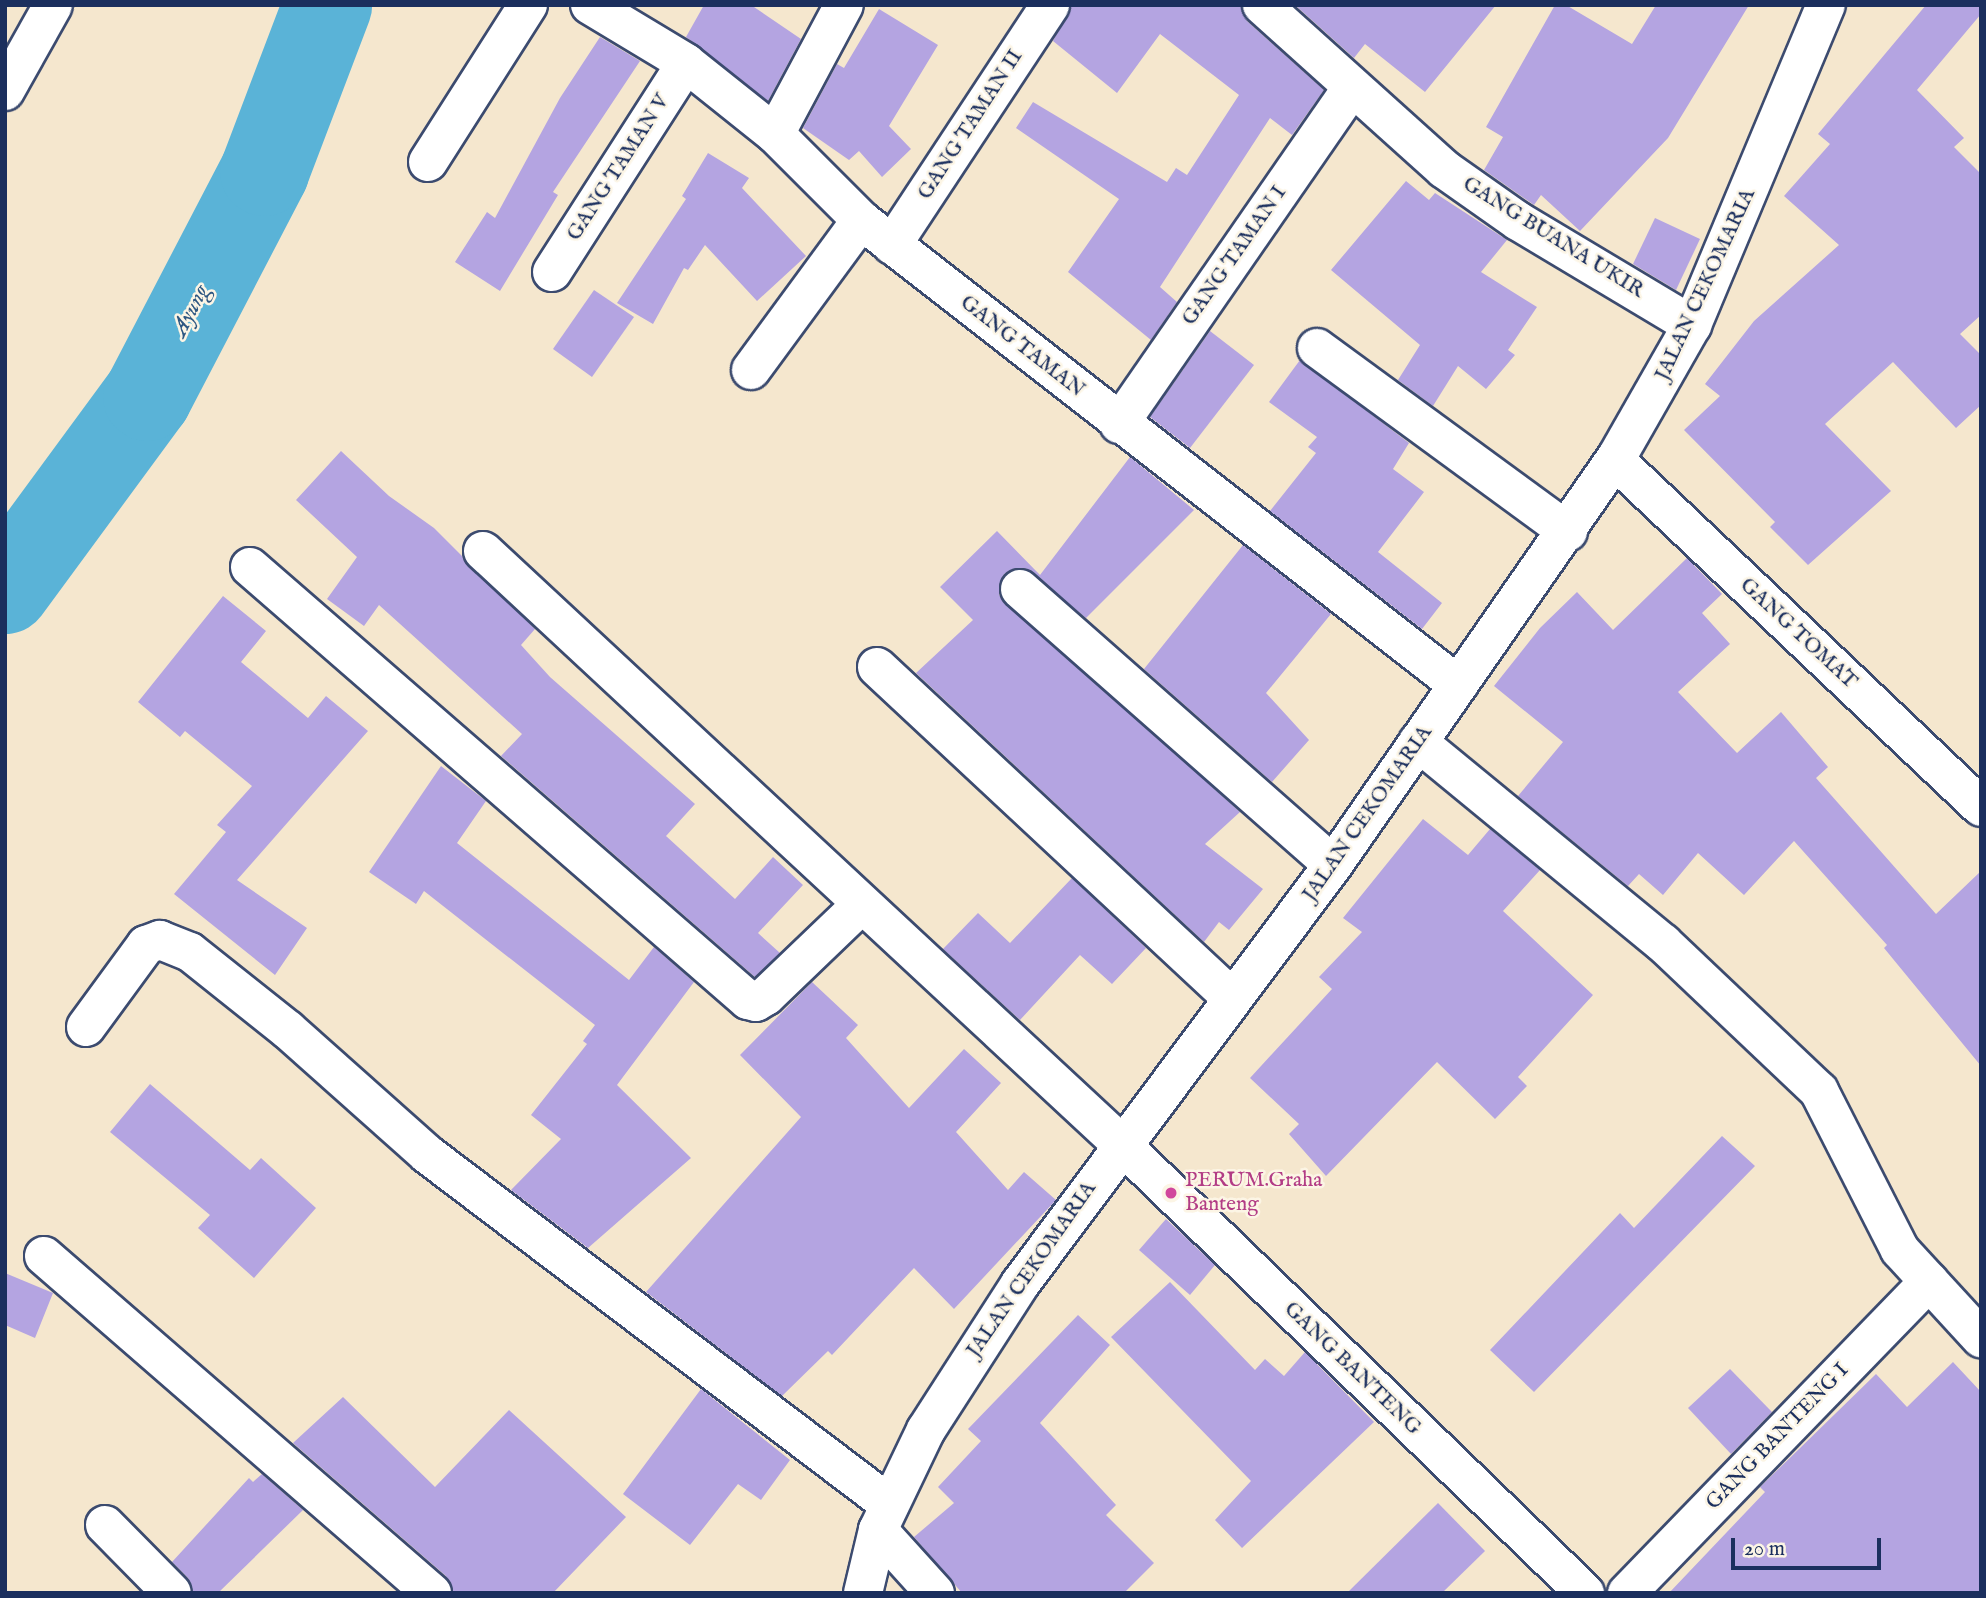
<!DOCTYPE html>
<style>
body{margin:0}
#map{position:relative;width:1986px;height:1598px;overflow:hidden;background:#f5e7ce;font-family:"IM FELL English",serif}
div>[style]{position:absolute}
.river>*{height:89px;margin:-44.5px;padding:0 44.5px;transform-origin:44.5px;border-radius:44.5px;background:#5ab3d7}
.building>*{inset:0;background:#b4a4e1}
.roads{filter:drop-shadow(2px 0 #3c4b6f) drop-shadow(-2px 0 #3c4b6f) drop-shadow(0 2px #3c4b6f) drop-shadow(0 -2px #3c4b6f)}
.minor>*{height:38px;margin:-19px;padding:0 19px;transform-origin:19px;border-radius:19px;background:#fff}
.dots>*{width:19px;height:19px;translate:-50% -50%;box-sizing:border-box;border:4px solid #fcf5e5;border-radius:50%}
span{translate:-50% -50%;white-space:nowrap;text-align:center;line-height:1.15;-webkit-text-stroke:5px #fcf5e5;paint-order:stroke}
.street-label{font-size:21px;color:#1b2f5e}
.hotel-label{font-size:21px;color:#b23c85}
.left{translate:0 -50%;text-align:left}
.water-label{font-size:23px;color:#2e5782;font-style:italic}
.frame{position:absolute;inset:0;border:7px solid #1b2f5e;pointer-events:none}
.scale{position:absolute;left:1731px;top:1538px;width:150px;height:32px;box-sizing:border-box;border:4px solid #1b2f5e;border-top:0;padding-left:9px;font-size:21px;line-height:24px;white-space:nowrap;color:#1b2f5e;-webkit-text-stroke:5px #fcf5e5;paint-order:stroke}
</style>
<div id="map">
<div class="river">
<i style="left:5px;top:589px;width:240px;rotate:-53.7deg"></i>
<i style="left:147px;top:396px;width:254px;rotate:-62.5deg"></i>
<i style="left:264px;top:171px;width:178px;rotate:-69.2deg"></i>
</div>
<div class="building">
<i style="clip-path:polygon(704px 5px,751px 5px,801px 39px,768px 101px,686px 37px)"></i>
<i style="clip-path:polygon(1072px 5px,1241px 5px,1247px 21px,1324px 90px,1292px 135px,1270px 118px,1160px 287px,1177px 302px,1151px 340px,1068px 272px,1119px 199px,1016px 128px,1033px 102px,1167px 182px,1176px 168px,1187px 175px,1239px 95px,1160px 34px,1117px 93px,1053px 41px)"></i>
<i style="clip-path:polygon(1295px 5px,1496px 5px,1425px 92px,1365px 44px,1354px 58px)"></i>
<i style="clip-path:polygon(1555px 5px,1566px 5px,1632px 44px,1656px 5px,1749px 5px,1668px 138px,1580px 231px,1541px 195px,1534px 205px,1484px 170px,1503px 137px,1486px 127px)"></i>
<i style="clip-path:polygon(1926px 5px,1981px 5px,1981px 14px,1917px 90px,1964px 138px,1954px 147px,1981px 174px,1981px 315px,1960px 334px,1981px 355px,1981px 405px,1956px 428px,1893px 362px,1825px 424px,1891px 491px,1808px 565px,1770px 527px,1775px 522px,1684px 430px,1720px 396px,1705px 384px,1754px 321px,1839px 245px,1784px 196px,1830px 144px,1818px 134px)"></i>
<i style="clip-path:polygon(879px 9px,938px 45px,889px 126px,911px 149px,882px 177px,859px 151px,849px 160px,803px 128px,837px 64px,844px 68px)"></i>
<i style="clip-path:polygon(600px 37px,640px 61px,553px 192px,558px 195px,500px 291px,455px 262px,487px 212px,495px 218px,560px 98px)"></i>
<i style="clip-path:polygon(708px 153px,749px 178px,742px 188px,806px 256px,757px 301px,705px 245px,688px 270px,684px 268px,653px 324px,617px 303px,686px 199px,682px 196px)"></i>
<i style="clip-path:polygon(1406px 181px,1429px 200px,1435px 193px,1507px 240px,1481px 272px,1537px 307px,1508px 350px,1515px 355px,1486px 389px,1458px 366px,1433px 406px,1398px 380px,1420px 345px,1331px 270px)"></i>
<i style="clip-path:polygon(1655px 218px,1700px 239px,1676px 290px,1633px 264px)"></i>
<i style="clip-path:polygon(594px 290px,634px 317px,592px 377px,553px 349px)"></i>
<i style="clip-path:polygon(1210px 331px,1254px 365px,1190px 448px,1150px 417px)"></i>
<i style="clip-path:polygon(1300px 360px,1409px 443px,1393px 469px,1424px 492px,1378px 552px,1442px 603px,1422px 629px,1270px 511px,1316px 453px,1308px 447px,1317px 437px,1269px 402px)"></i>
<i style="clip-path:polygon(341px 451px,389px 496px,434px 528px,535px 629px,521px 645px,550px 677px,695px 804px,666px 836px,735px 899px,773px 857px,803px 885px,758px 933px,780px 953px,755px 977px,501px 756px,522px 734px,379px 605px,364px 626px,327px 599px,357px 557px,296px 500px)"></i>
<i style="clip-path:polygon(1130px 457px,1194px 510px,1086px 618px,1025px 568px,1004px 574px,999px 595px,1240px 812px,1205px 844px,1263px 889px,1229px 930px,1219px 922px,1204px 942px,916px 673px,973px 620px,940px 587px,997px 531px,1040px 575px)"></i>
<i style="clip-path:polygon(1243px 545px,1331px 614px,1266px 693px,1309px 740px,1272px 782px,1144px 669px)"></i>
<i style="clip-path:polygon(1687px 558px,1722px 594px,1702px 613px,1730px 644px,1678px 692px,1737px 753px,1781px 712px,1828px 767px,1816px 778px,1936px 914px,1981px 871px,1981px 1066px,1884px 948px,1887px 945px,1794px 841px,1744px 895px,1698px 853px,1663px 895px,1639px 874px,1628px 886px,1518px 796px,1563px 742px,1494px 686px,1540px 628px,1577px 592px,1613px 630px)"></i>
<i style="clip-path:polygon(223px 596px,266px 631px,241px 662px,308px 718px,326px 696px,368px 731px,237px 880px,307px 928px,275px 975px,174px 894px,226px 832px,217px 825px,252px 786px,185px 731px,180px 737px,138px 702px)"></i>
<i style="clip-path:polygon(441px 766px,486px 801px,457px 843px,629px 980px,654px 947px,694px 982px,617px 1085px,691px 1158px,588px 1248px,511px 1190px,561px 1139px,531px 1115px,587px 1044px,583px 1041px,595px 1025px,424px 891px,416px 904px,369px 872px)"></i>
<i style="clip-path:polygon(1423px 819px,1468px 855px,1490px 829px,1540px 870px,1503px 911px,1593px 995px,1518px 1077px,1527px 1086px,1495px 1119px,1437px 1062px,1326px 1176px,1289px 1134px,1299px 1124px,1250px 1078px,1332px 989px,1319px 977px,1362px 932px,1343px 918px)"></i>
<i style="clip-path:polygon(1072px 878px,1146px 948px,1112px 984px,1080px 955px,1020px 1020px,943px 949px,978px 913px,1010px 943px)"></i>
<i style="clip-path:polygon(812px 982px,858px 1025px,846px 1038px,909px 1108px,964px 1049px,1001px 1083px,956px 1132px,1008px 1190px,1024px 1172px,1056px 1200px,954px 1309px,914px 1268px,832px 1355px,828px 1351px,782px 1396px,646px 1292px,801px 1117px,740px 1055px)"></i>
<i style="clip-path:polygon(150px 1084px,250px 1170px,261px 1158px,316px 1208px,254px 1278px,198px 1228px,210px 1215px,110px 1132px)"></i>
<i style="clip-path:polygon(1722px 1136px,1755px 1166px,1534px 1392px,1490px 1350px,1620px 1213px,1634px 1228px)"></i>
<i style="clip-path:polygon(1166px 1219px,1215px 1265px,1190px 1295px,1139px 1250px)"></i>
<i style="clip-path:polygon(5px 1273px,53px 1293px,35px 1338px,5px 1325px)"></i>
<i style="clip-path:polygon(1170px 1282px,1255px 1370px,1265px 1359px,1284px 1376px,1305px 1352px,1374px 1422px,1242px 1548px,1215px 1520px,1251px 1481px,1111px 1337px)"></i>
<i style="clip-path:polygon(1078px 1315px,1110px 1345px,1040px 1423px,1116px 1505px,1106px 1515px,1154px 1563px,1124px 1593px,962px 1593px,914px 1537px,954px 1503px,938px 1487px,981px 1441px,968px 1429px)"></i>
<i style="clip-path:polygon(1953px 1362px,1981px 1392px,1981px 1593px,1669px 1593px,1765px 1492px,1760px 1487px,1876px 1374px,1907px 1407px)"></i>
<i style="clip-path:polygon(1730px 1369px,1772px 1412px,1731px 1454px,1688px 1408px)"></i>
<i style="clip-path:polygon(701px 1389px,790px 1460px,761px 1500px,738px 1484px,690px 1545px,623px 1494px)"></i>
<i style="clip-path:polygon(343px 1397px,435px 1487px,509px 1410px,626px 1517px,553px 1593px,453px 1593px,446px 1576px,293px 1443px)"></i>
<i style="clip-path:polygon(262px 1474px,303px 1510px,218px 1593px,193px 1593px,188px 1578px,172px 1562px,249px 1478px,253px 1482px)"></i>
<i style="clip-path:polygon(1438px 1503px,1485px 1551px,1442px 1593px,1347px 1593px)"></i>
</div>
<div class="roads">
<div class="minor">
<i style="left:590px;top:5px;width:112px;rotate:31.1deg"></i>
<i style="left:686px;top:63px;width:114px;rotate:38.6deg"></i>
<i style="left:775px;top:134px;width:122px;rotate:45deg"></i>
<i style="left:861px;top:220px;width:757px;rotate:37.91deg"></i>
<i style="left:1262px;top:5px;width:245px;rotate:42deg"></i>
<i style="left:1444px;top:169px;width:90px;rotate:35.1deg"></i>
<i style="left:1518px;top:221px;width:203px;rotate:30.9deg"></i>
<i style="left:5px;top:91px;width:98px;rotate:-60.8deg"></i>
<i style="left:775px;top:134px;width:146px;rotate:-61.9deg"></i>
<i style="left:428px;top:162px;width:186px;rotate:-57.5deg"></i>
<i style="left:892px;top:245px;width:287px;rotate:-56.6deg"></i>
<i style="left:552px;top:272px;width:248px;rotate:-57.3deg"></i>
<i style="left:1317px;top:348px;width:311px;rotate:36.2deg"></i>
<i style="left:751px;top:370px;width:186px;rotate:-53.7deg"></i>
<i style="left:1119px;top:424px;width:407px;rotate:-55.3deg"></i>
<i style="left:1615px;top:460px;width:504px;rotate:43.47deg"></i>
<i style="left:483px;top:551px;width:870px;rotate:42.9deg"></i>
<i style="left:1120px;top:1143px;width:647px;rotate:44.06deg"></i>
<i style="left:250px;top:567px;width:660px;rotate:41.01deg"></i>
<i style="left:748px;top:1000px;width:8px;rotate:14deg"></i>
<i style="left:756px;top:1002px;width:12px;rotate:-31deg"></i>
<i style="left:766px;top:996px;width:132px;rotate:-43.8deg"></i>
<i style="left:1020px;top:589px;width:417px;rotate:41.4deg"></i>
<i style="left:877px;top:667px;width:485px;rotate:43deg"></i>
<i style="left:1418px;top:742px;width:317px;rotate:39.4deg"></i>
<i style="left:1663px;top:943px;width:215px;rotate:43.5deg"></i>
<i style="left:1819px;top:1091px;width:178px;rotate:63deg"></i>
<i style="left:1900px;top:1250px;width:120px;rotate:47.4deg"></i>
<i style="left:86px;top:1027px;width:102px;rotate:-53.8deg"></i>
<i style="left:146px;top:945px;width:15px;rotate:-20deg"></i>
<i style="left:160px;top:940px;width:32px;rotate:22deg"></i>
<i style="left:190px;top:952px;width:125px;rotate:38.5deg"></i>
<i style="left:288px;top:1030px;width:186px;rotate:41.7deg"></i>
<i style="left:427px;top:1154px;width:580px;rotate:37.15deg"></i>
<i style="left:44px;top:1256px;width:514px;rotate:40.98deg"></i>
<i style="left:105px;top:1525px;width:95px;rotate:45.4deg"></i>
<i style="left:878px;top:1530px;width:85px;rotate:47.9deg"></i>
<i style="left:863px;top:1593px;width:65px;rotate:-76.6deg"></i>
<i style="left:878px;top:1530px;width:111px;rotate:-64.4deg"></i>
<i style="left:926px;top:1430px;width:174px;rotate:-57.2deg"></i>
<i style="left:1020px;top:1284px;width:523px;rotate:-53.24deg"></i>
<i style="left:1333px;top:865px;width:494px;rotate:-55.2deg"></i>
<i style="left:1615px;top:460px;width:155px;rotate:-60.3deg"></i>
<i style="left:1692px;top:325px;width:347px;rotate:-67.3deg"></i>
<i style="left:1627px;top:1593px;width:434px;rotate:-45.9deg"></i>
</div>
</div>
<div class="dots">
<i style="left:1171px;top:1193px;background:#d1479c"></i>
</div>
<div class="street-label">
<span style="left:971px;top:125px;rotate:-57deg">GANG TAMAN II</span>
<span style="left:619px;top:168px;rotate:-57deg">GANG TAMAN V</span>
<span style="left:1553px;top:238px;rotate:32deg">GANG BUANA UKIR</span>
<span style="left:1235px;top:256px;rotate:-55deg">GANG TAMAN I</span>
<span style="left:1706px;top:285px;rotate:-65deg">JALAN CEKOMARIA</span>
<span style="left:1022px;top:347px;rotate:38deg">GANG TAMAN</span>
<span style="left:1798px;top:634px;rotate:43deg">GANG TOMAT</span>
<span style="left:1368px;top:814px;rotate:-55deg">JALAN CEKOMARIA</span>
<span style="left:1032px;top:1270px;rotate:-55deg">JALAN CEKOMARIA</span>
<span style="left:1352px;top:1369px;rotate:44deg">GANG BANTENG</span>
<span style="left:1778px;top:1437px;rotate:-46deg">GANG BANTENG I</span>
</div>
<div class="hotel-label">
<span class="left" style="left:1185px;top:1193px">PERUM.Graha<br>Banteng</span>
</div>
<div class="water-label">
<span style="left:191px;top:311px;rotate:-63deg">Ayung</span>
</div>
<div class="frame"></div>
<div class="scale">20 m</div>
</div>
